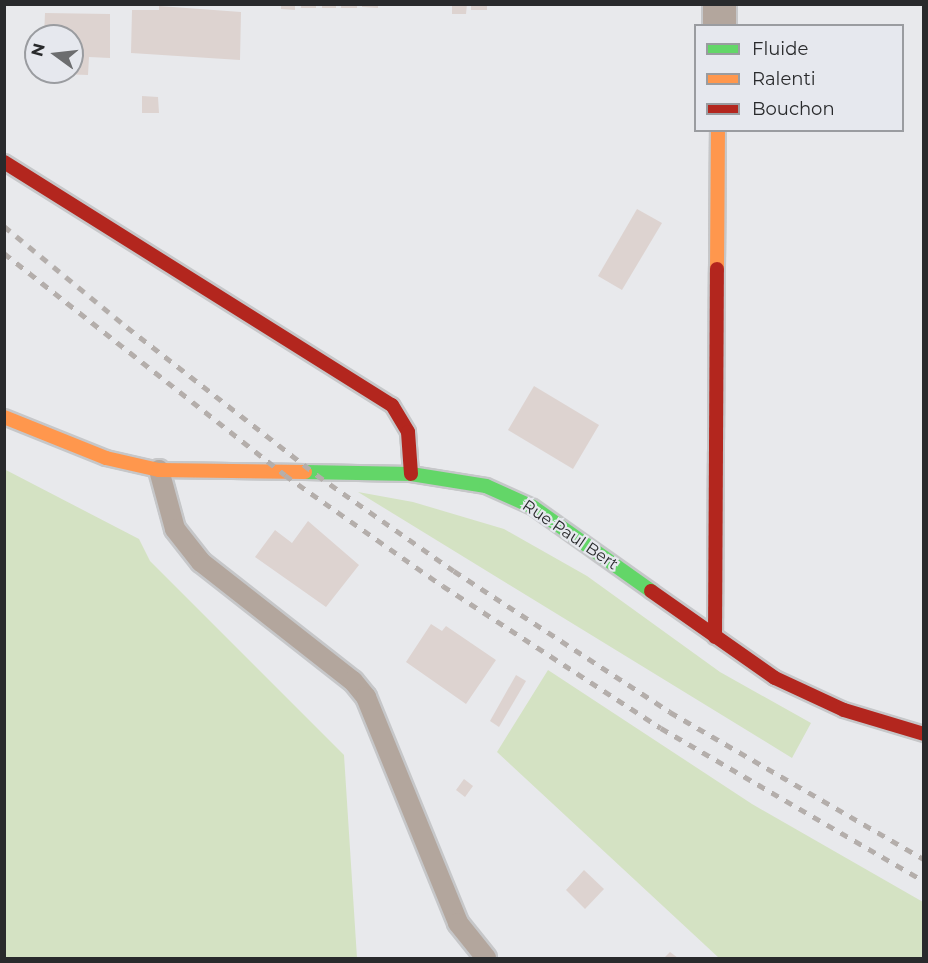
<!DOCTYPE html>
<style>
body{margin:0}
#map{position:relative;width:928px;height:963px;overflow:hidden;background:#e8e9ec;font-family:Montserrat,sans-serif}
div>[style]{position:absolute}
.green>*{inset:0;background:#d4e2c3}
.building>*{inset:0;background:#ddd3d0}
.roads{filter:drop-shadow(2px 0 #c6c7c9) drop-shadow(-2px 0 #c6c7c9) drop-shadow(0 2px #c6c7c9) drop-shadow(0 -2px #c6c7c9)}
.lane>*{height:20px;margin:-10px;padding:0 10px;transform-origin:10px;border-radius:10px;background:#b3a69d}
.street>*{height:33px;margin:-16.5px;padding:0 16.5px;transform-origin:16.5px;border-radius:16.5px;background:#b3a69d}
.fast>*{height:14px;margin:-7px;padding:0 7px;transform-origin:7px;border-radius:7px;background:#63d668}
.slow>*{height:14px;margin:-7px;padding:0 7px;transform-origin:7px;border-radius:7px;background:#ff974d}
.jam>*{height:14px;margin:-7px;padding:0 7px;transform-origin:7px;border-radius:7px;background:#b3261e}
.rail>*{height:4.5px;margin-top:-2.25px;transform-origin:0;background:repeating-linear-gradient(90deg,#b4aeab 0 8px,transparent 0 16px)}
span{translate:-50% -50%;white-space:nowrap;text-align:center;line-height:1.15;-webkit-text-stroke:4.5px #e6e8ee;paint-order:stroke}
.street-label{font-size:16px;color:#292a2c}
.frame{position:absolute;inset:0;border:6px solid #292a2c;pointer-events:none}
.legend{position:absolute;left:694px;top:24px;width:210px;height:108px;box-sizing:border-box;background:#e6e8ee;border:2px solid #9a9ca0;margin:0;padding:8px 10px;list-style:none;font-size:18px;color:#292a2c}
.legend li{display:flex;align-items:center;gap:12px;height:30px}
.legend b{width:30px;border:2px solid #9a9ca0}
.north{position:absolute;left:24px;top:24px;width:60px;height:60px;box-sizing:border-box;background:#e6e8ee;border:2px solid #9a9ca0;border-radius:50%;rotate:285deg;font-size:16px;font-weight:700;line-height:24px;text-align:center;color:#292a2c}
.north::after{content:'';display:block;margin:auto;width:21px;height:27px;background:#6c6d6f;clip-path:polygon(50% 0,100% 100%,50% 72%,0 100%)}
</style>
<div id="map">
<div class="green">
<i style="clip-path:polygon(4px 469px,139px 539px,150px 561px,344px 755px,357px 958px,5px 958px)"></i>
<i style="clip-path:polygon(358px 492px,413px 502px,504px 529px,587px 576px,720px 672px,811px 723px,792px 758px)"></i>
<i style="clip-path:polygon(548px 670px,752px 804px,923px 902px,923px 958px,719px 958px,497px 752px)"></i>
</div>
<div class="building">
<i style="clip-path:polygon(281px 4px,295px 4px,295px 10px,281px 9px)"></i>
<i style="clip-path:polygon(301px 4px,316px 4px,316px 8px,301px 8px)"></i>
<i style="clip-path:polygon(322px 4px,336px 4px,336px 8px,322px 8px)"></i>
<i style="clip-path:polygon(341px 4px,357px 4px,357px 8px,341px 8px)"></i>
<i style="clip-path:polygon(362px 4px,378px 4px,378px 8px,362px 7px)"></i>
<i style="clip-path:polygon(452px 4px,467px 4px,466px 14px,452px 14px)"></i>
<i style="clip-path:polygon(471px 4px,487px 4px,487px 10px,471px 10px)"></i>
<i style="clip-path:polygon(159px 6px,241px 12px,240px 60px,131px 53px,132px 10px,159px 10px)"></i>
<i style="clip-path:polygon(45px 13px,110px 14px,110px 58px,89px 57px,88px 75px,60px 74px,72px 72px,72px 36px,44px 36px)"></i>
<i style="clip-path:polygon(142px 96px,158px 97px,159px 113px,142px 113px)"></i>
<i style="clip-path:polygon(637px 209px,662px 223px,622px 290px,598px 276px)"></i>
<i style="clip-path:polygon(534px 386px,599px 425px,573px 469px,508px 430px)"></i>
<i style="clip-path:polygon(308px 521px,359px 565px,326px 607px,255px 557px,275px 530px,292px 543px)"></i>
<i style="clip-path:polygon(431px 624px,442px 631px,446px 626px,496px 660px,466px 704px,406px 662px)"></i>
<i style="clip-path:polygon(516px 675px,526px 681px,499px 727px,490px 721px)"></i>
<i style="clip-path:polygon(464px 779px,473px 786px,465px 797px,456px 790px)"></i>
<i style="clip-path:polygon(584px 870px,604px 889px,585px 909px,566px 890px)"></i>
<i style="clip-path:polygon(670px 952px,678px 958px,664px 958px)"></i>
</div>
<div class="roads">
<div class="lane">
<i style="left:159px;top:470px;width:61px;rotate:74.8deg"></i>
<i style="left:175px;top:529px;width:42px;rotate:51.8deg"></i>
<i style="left:201px;top:562px;width:193px;rotate:38.1deg"></i>
<i style="left:353px;top:681px;width:21px;rotate:51deg"></i>
<i style="left:366px;top:697px;width:244px;rotate:67.8deg"></i>
<i style="left:458px;top:923px;width:45px;rotate:51.3deg"></i>
</div>
<div class="street">
<i style="left:719px;top:26px;width:22px;rotate:-90deg"></i>
</div>
<div class="fast">
<i style="left:305px;top:472px;width:106px;rotate:1.1deg"></i>
<i style="left:411px;top:474px;width:76px;rotate:9.1deg"></i>
<i style="left:486px;top:486px;width:51px;rotate:24.1deg"></i>
<i style="left:533px;top:507px;width:145px;rotate:35.4deg"></i>
</div>
<div class="slow">
<i style="left:717px;top:269px;width:139px;rotate:-89.6deg"></i>
<i style="left:4px;top:417px;width:110px;rotate:21.9deg"></i>
<i style="left:106px;top:458px;width:54px;rotate:12.8deg"></i>
<i style="left:159px;top:470px;width:146px;rotate:0.8deg"></i>
</div>
<div class="jam">
<i style="left:4px;top:162px;width:458px;rotate:32.1deg"></i>
<i style="left:392px;top:405px;width:31px;rotate:59deg"></i>
<i style="left:408px;top:432px;width:42px;rotate:85.9deg"></i>
<i style="left:651px;top:591px;width:151px;rotate:35.1deg"></i>
<i style="left:775px;top:678px;width:76px;rotate:24.9deg"></i>
<i style="left:844px;top:710px;width:84px;rotate:16.7deg"></i>
<i style="left:715px;top:637px;width:368px;rotate:-89.7deg"></i>
</div>
</div>
<div class="rail">
<i style="left:4px;top:226px;width:159px;rotate:39.4deg"></i>
<i style="left:127px;top:327px;width:241px;rotate:37.9deg"></i>
<i style="left:317px;top:475px;width:167px;rotate:35deg"></i>
<i style="left:454px;top:571px;width:258px;rotate:33.1deg"></i>
<i style="left:670px;top:712px;width:293px;rotate:30.1deg"></i>
<i style="left:4px;top:253px;width:358px;rotate:38.3deg"></i>
<i style="left:285px;top:475px;width:193px;rotate:35.1deg"></i>
<i style="left:443px;top:586px;width:260px;rotate:33.1deg"></i>
<i style="left:661px;top:728px;width:304px;rotate:30.2deg"></i>
</div>
<div class="street-label">
<span style="left:570px;top:535px;rotate:34deg">Rue Paul Bert</span>
</div>
<div class="frame"></div>
<ul class="legend">
<li><b style="height:8px;background:#63d668"></b>Fluide</li>
<li><b style="height:8px;background:#ff974d"></b>Ralenti</li>
<li><b style="height:8px;background:#b3261e"></b>Bouchon</li>
</ul>
<div class="north">N</div>
</div>
